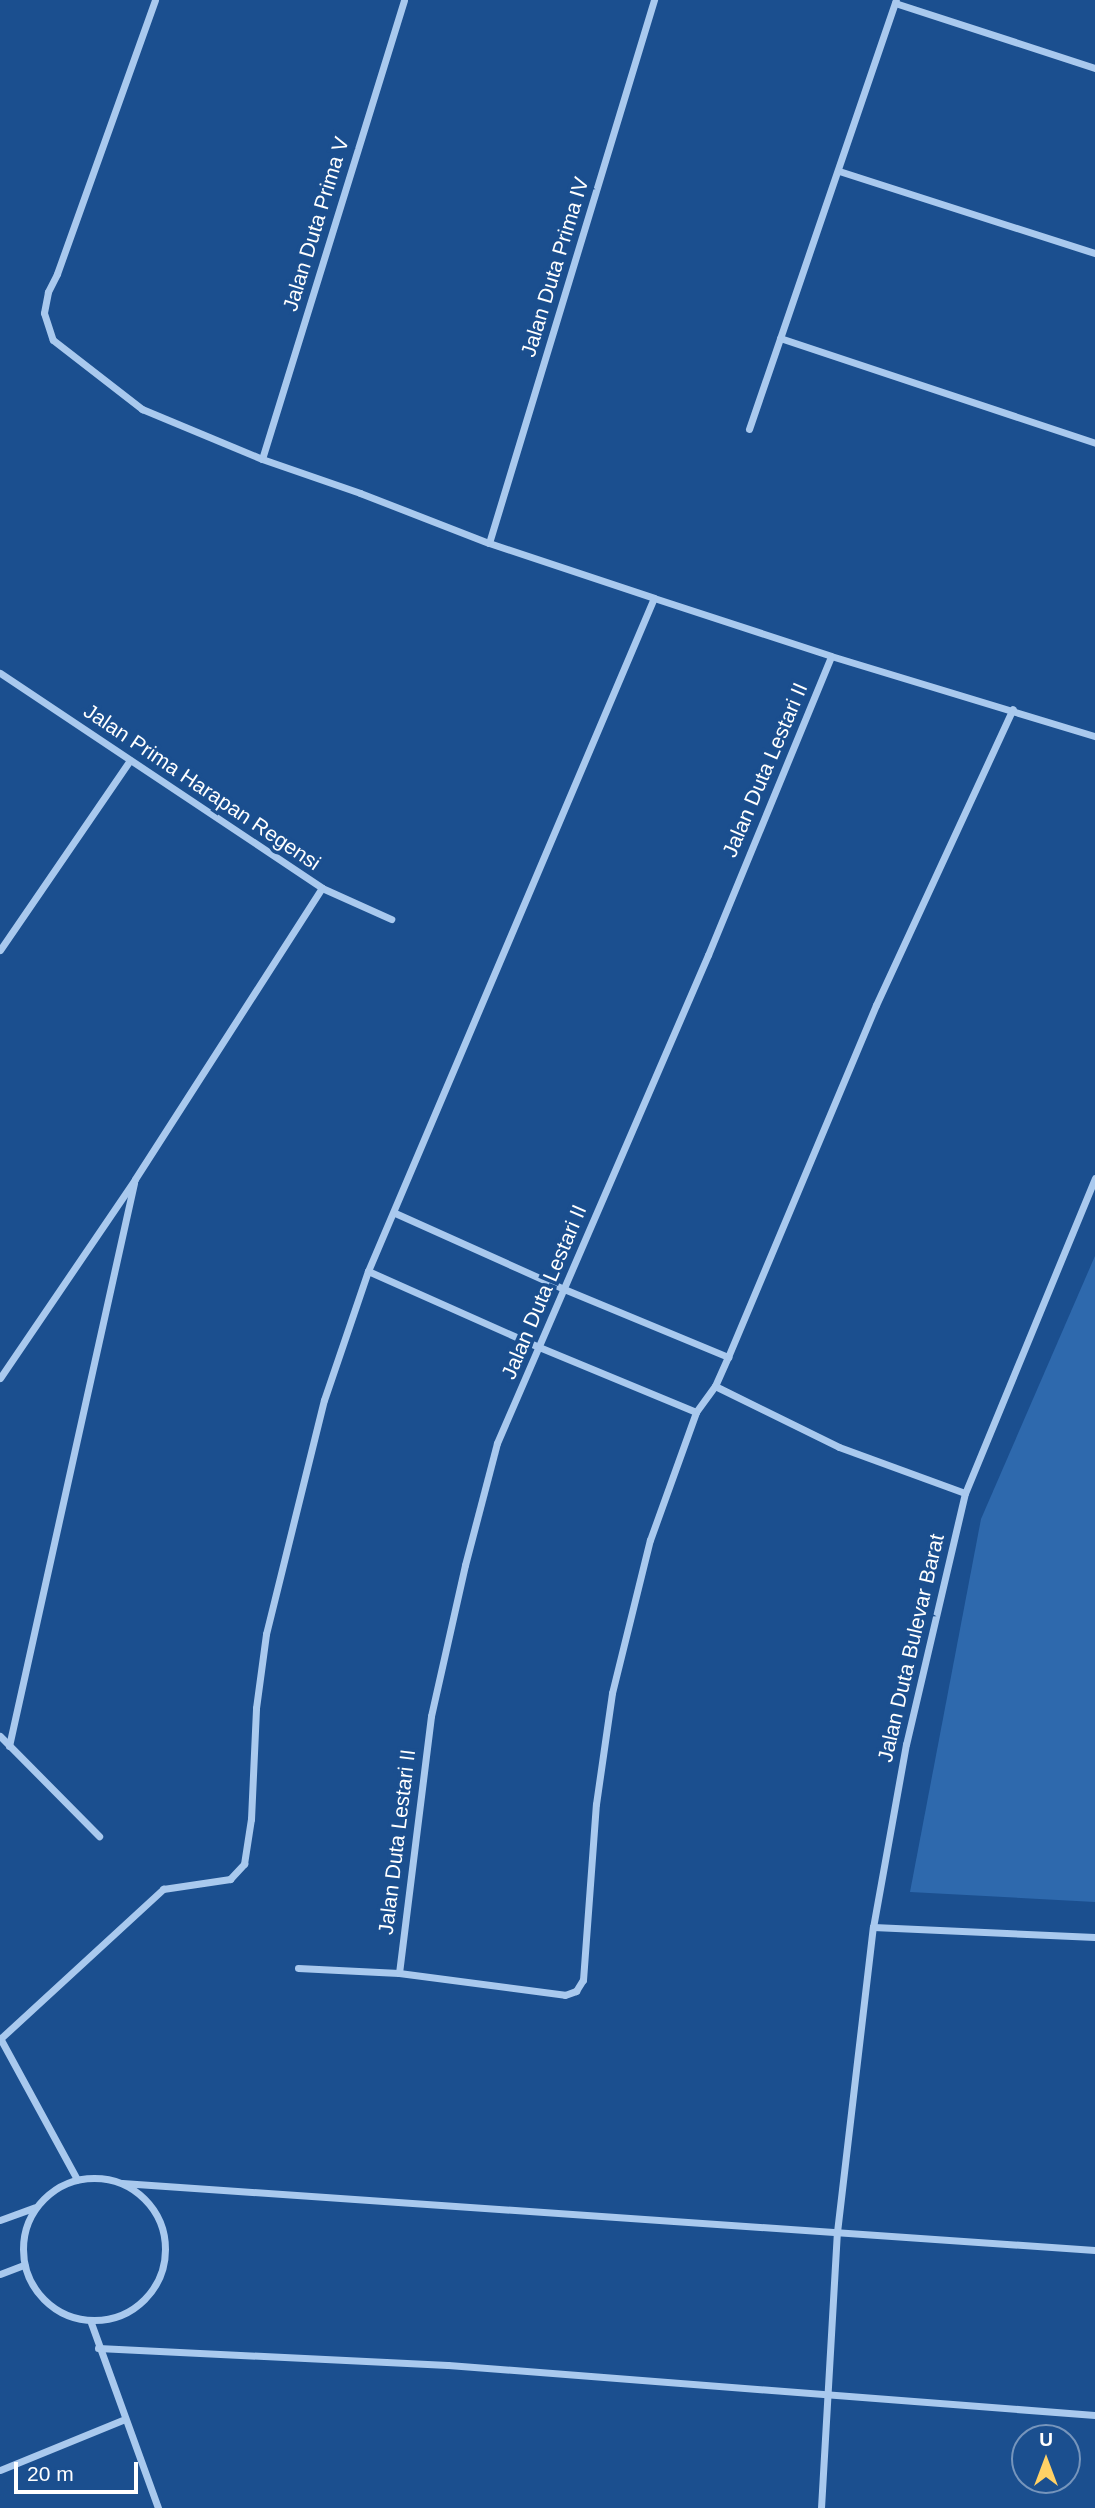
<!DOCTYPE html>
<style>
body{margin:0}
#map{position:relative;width:1095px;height:2508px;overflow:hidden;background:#1b4f8f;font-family:Arial,sans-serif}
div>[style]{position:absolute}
.green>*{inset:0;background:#2e69ad}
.street>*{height:7px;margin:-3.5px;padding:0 3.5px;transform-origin:3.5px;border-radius:3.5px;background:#a9c9ee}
.street>.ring{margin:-3.5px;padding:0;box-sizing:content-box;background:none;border:7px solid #a9c9ee;border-radius:50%}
span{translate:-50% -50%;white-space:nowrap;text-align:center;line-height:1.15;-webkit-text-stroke:7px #1b4f8f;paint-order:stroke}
.street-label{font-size:21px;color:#fff}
.north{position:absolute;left:1011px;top:2424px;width:70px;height:70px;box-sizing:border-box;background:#1b4f8f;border:2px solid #7695bc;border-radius:50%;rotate:0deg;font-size:19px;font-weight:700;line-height:28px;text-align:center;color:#fff}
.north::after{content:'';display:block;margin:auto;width:24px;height:32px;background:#ffd166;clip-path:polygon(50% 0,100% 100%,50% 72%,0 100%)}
.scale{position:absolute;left:14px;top:2462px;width:124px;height:32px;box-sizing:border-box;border:4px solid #fff;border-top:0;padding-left:9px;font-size:21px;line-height:24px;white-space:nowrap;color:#fff;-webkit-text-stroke:5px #1b4f8f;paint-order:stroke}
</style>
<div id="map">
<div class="green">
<i style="clip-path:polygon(1095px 1256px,1095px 1902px,910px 1892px,981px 1519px)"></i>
</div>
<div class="street">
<i style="left:155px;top:0;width:291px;rotate:109.7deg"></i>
<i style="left:57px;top:274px;width:20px;rotate:117deg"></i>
<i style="left:48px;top:292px;width:21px;rotate:101deg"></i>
<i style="left:44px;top:313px;width:28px;rotate:72deg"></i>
<i style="left:53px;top:340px;width:113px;rotate:37.8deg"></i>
<i style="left:142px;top:409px;width:130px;rotate:22.6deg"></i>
<i style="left:262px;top:459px;width:104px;rotate:19.1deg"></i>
<i style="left:360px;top:493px;width:138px;rotate:21.2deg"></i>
<i style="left:489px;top:543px;width:174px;rotate:18.4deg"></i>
<i style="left:654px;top:598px;width:186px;rotate:18.1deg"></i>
<i style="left:831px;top:656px;width:276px;rotate:16.9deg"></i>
<i style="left:895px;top:3px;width:210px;rotate:18deg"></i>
<i style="left:839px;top:171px;width:269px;rotate:17.8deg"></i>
<i style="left:780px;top:338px;width:332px;rotate:18.4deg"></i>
<i style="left:749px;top:429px;width:453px;rotate:-71.1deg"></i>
<i style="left:262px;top:459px;width:480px;rotate:-72.8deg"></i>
<i style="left:489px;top:543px;width:568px;rotate:-73.1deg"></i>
<i style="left:0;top:673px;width:387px;rotate:33.7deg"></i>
<i style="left:322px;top:888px;width:76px;rotate:24.2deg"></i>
<i style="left:0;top:950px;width:230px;rotate:-55.6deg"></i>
<i style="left:1095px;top:1178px;width:341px;rotate:112.4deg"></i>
<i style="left:965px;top:1493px;width:258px;rotate:103.2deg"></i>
<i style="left:906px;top:1744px;width:186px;rotate:100.2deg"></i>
<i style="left:873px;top:1927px;width:222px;rotate:2.6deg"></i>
<i style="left:395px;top:1213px;width:185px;rotate:24.2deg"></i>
<i style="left:564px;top:1289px;width:178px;rotate:22.5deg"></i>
<i style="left:368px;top:1271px;width:187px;rotate:24deg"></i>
<i style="left:539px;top:1347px;width:170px;rotate:22.5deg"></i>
<i style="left:0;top:1378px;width:240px;rotate:-55.8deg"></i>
<i style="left:135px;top:1179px;width:346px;rotate:-57.3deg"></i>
<i style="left:715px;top:1386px;width:138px;rotate:26.2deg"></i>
<i style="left:839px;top:1447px;width:134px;rotate:20.1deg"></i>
<i style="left:0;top:1736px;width:141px;rotate:45.3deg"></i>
<i style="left:9px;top:1746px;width:577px;rotate:-77.48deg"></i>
<i style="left:298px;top:1968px;width:101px;rotate:2.8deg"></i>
<i style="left:399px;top:1973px;width:167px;rotate:7.5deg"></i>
<i style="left:565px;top:1995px;width:12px;rotate:-20deg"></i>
<i style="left:576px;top:1991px;width:13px;rotate:-58deg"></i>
<i style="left:583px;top:1980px;width:176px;rotate:-85.8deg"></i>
<i style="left:596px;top:1804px;width:112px;rotate:-81.8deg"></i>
<i style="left:612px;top:1693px;width:158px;rotate:-76.1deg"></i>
<i style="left:650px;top:1540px;width:136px;rotate:-70.2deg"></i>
<i style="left:696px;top:1412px;width:32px;rotate:-54deg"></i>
<i style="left:715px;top:1386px;width:32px;rotate:-66deg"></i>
<i style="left:728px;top:1357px;width:382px;rotate:-67.2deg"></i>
<i style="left:876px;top:1005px;width:326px;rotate:-65.2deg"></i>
<i style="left:399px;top:1973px;width:259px;rotate:-82.9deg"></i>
<i style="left:431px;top:1716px;width:155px;rotate:-77.3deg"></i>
<i style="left:465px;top:1565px;width:126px;rotate:-75.3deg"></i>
<i style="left:497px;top:1443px;width:532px;rotate:-66.62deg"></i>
<i style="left:708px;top:955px;width:323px;rotate:-67.6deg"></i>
<i style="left:0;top:2038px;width:161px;rotate:61.4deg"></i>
<i style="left:0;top:2039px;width:222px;rotate:-42.6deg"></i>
<i style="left:163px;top:1889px;width:68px;rotate:-8.5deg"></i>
<i style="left:230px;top:1879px;width:21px;rotate:-47deg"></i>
<i style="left:244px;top:1864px;width:46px;rotate:-81.2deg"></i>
<i style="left:251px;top:1819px;width:111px;rotate:-87.4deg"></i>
<i style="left:256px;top:1708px;width:75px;rotate:-82.3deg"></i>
<i style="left:266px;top:1634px;width:241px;rotate:-76.1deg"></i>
<i style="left:324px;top:1400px;width:136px;rotate:-71.2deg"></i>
<i style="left:368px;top:1271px;width:731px;rotate:-66.98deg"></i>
<i class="ring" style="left:23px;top:2178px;width:135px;height:135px"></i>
<i style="left:122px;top:2183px;width:975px;rotate:3.94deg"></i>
<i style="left:0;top:2220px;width:37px;rotate:-20deg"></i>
<i style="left:0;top:2274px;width:26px;rotate:-21deg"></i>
<i style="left:90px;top:2320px;width:200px;rotate:70.1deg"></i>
<i style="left:98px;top:2348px;width:350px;rotate:2.8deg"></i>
<i style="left:448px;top:2365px;width:649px;rotate:4.42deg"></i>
<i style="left:0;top:2470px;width:135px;rotate:-22.2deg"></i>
<i style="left:821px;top:2508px;width:276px;rotate:-86.7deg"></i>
<i style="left:837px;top:2232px;width:307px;rotate:-83.3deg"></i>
</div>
<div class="street-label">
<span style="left:316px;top:224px;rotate:-73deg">Jalan Duta Prima V</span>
<span style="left:555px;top:267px;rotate:-73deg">Jalan Duta Prima IV</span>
<span style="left:765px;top:770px;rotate:-67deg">Jalan Duta Lestari II</span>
<span style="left:202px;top:787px;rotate:34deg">Jalan Prima Harapan Regensi</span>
<span style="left:544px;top:1292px;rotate:-67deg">Jalan Duta Lestari II</span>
<span style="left:911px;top:1648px;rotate:-77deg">Jalan Duta Bulevar Barat</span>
<span style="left:397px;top:1842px;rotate:-83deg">Jalan Duta Lestari II</span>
</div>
<div class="north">U</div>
<div class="scale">20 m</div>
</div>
